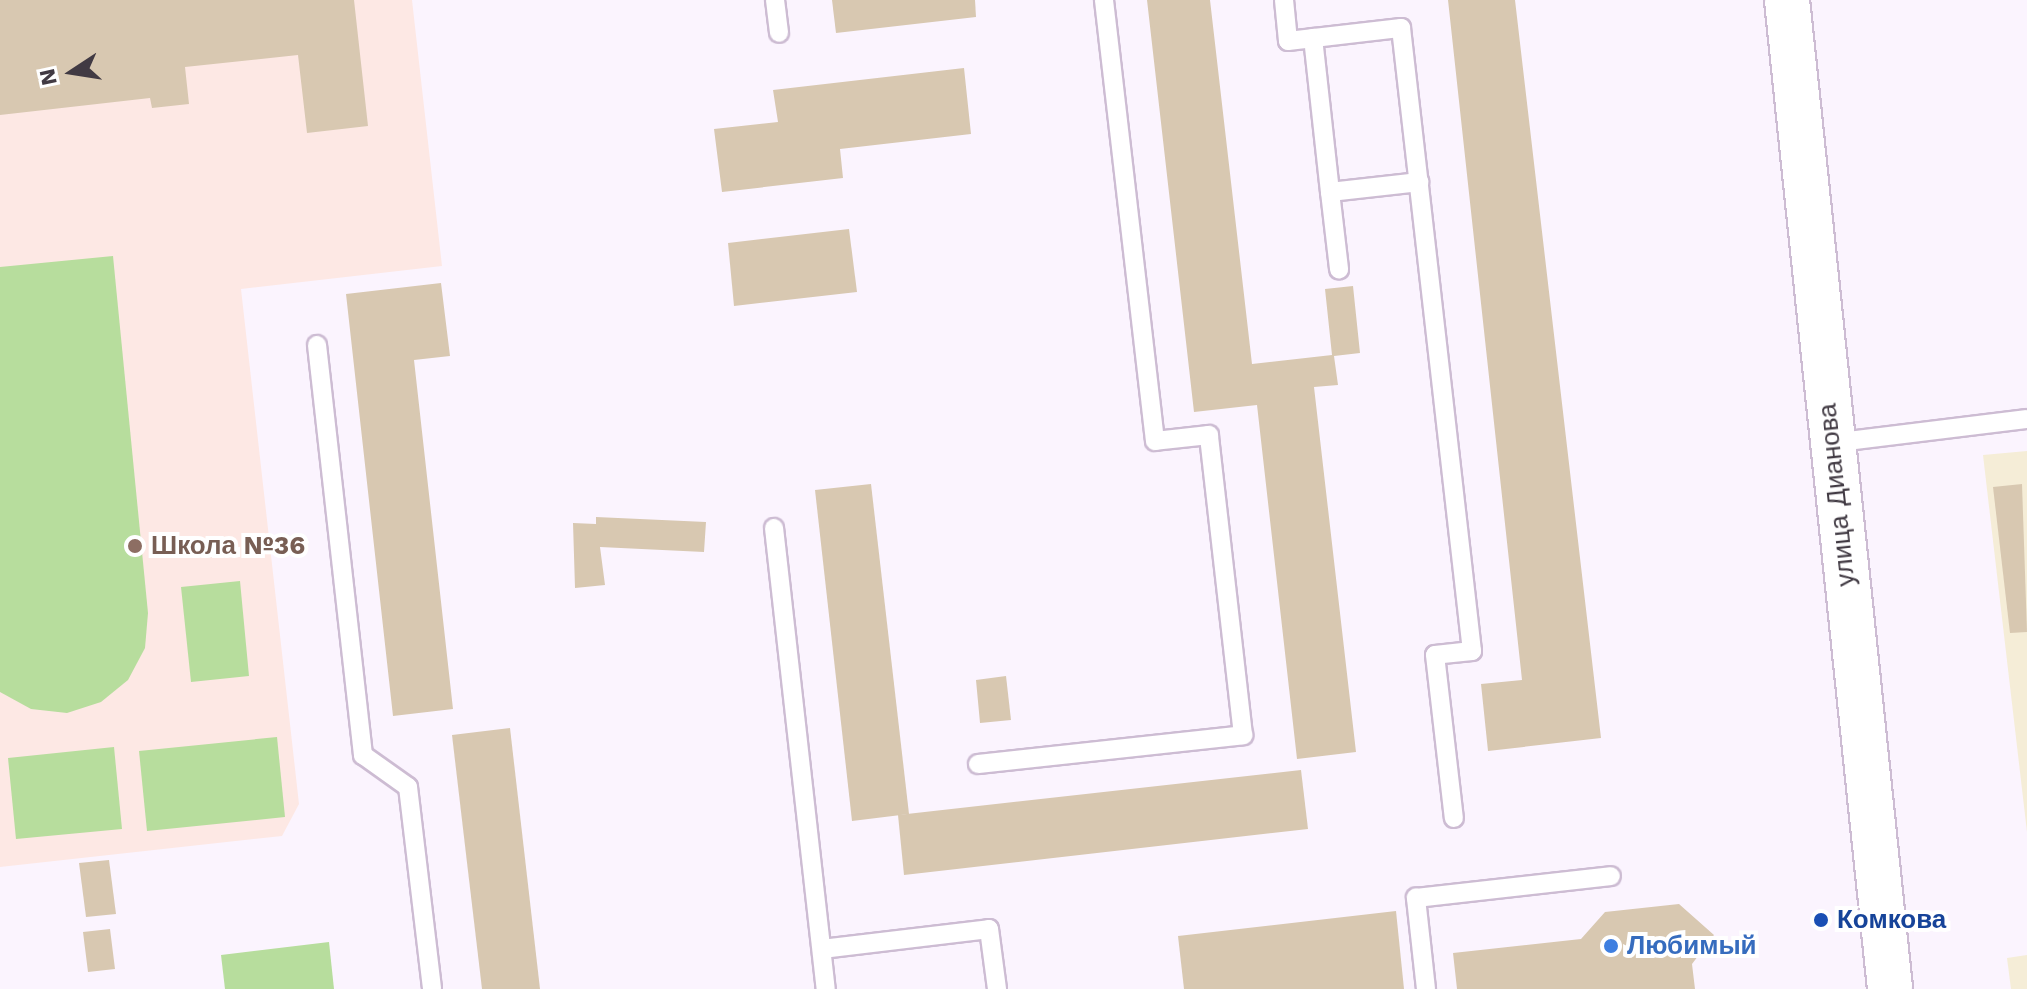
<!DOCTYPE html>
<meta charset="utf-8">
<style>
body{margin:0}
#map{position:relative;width:2027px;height:989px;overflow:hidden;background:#fbf4fe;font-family:"Work Sans",sans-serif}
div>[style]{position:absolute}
.industrial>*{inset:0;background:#f5edd7}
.education>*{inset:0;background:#fde8e4}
.green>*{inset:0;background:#b7dd9d}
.building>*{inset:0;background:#d8c8b1}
.roads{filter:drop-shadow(2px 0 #cdbcd3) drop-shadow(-2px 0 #cdbcd3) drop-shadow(0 2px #cdbcd3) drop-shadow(0 -2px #cdbcd3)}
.lane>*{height:18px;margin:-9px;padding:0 9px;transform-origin:9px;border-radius:9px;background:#fff}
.secondary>*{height:44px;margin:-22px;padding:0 22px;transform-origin:22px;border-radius:22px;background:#fff}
.dots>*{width:22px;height:22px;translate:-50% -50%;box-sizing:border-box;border:4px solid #fff;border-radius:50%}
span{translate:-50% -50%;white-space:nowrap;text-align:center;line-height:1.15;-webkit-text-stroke:8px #fff;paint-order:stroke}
.street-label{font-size:26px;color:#413a43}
.education-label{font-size:26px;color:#785e54;font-weight:700}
.left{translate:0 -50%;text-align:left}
.transit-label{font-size:26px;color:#164399;font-weight:700}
.shop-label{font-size:26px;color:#366cbe;font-weight:700}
.north{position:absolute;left:32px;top:32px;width:80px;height:80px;-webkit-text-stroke:6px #fff;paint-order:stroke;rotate:258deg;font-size:22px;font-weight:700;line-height:32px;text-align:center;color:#413a43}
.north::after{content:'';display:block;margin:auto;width:28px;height:36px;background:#413a43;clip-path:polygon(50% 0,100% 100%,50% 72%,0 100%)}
</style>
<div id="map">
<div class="industrial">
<i style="clip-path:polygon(2027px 451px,2027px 832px,1983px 455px)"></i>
<i style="clip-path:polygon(2027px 955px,2027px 989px,2011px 989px,2007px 958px)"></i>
</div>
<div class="education">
<i style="clip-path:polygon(0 0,412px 0,442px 266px,241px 289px,299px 804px,282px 836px,0 867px)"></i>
</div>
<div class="green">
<i style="clip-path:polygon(113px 256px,148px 613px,145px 648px,128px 680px,101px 702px,67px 713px,31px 709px,0 692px,0 267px)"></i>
<i style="clip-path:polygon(240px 581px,249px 676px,191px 682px,181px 587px)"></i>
<i style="clip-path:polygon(277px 737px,285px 817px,147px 831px,139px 751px)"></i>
<i style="clip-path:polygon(114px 747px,122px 829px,16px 839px,8px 758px)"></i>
<i style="clip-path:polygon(329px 942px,334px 989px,225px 989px,221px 955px)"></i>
</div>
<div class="building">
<i style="clip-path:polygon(0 0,354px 0,368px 126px,307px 133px,298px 55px,185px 67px,189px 104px,152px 108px,150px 98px,0 115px)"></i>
<i style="clip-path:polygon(832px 0,975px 0,976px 17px,836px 33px)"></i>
<i style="clip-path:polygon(1147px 0,1210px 0,1252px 364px,1332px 355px,1325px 289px,1353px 286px,1360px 353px,1334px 356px,1338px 385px,1314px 387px,1356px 752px,1297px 759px,1257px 405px,1194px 412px)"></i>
<i style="clip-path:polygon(1448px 0,1515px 0,1601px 738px,1488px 751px,1481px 684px,1522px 680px)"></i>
<i style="clip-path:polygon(964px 68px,971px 134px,840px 149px,843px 178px,722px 192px,714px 129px,778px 122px,773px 90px)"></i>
<i style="clip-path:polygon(849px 229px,857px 292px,734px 306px,728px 243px)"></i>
<i style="clip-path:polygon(441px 283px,450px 356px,414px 360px,453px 709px,393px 716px,346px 294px)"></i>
<i style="clip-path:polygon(871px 484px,909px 814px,852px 821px,815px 490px)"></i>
<i style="clip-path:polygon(2022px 484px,2027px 632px,2010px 633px,1993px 487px)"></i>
<i style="clip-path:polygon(596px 517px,706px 522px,704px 552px,600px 547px,605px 585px,575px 588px,573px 523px,596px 524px)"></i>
<i style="clip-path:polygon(1006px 676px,1011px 720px,980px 723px,976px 680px)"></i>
<i style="clip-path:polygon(510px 728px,540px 989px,482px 989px,468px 871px,452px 735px)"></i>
<i style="clip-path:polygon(1301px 770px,1308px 829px,904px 875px,898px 815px)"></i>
<i style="clip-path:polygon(109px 860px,116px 914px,86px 917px,79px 863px)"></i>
<i style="clip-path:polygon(1679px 904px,1714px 935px,1692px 964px,1695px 989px,1457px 989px,1453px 953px,1581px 939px,1605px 912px)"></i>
<i style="clip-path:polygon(1396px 911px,1404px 989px,1184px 989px,1178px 936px)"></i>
<i style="clip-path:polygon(110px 929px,115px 969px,88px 972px,83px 932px)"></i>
</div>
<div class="roads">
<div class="lane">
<i style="left:775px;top:0;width:33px;rotate:83deg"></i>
<i style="left:1284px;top:0;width:41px;rotate:84.4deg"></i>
<i style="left:1288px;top:41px;width:114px;rotate:-6.6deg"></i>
<i style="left:1401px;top:28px;width:627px;rotate:83.5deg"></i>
<i style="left:1472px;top:651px;width:37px;rotate:174deg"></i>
<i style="left:1435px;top:655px;width:164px;rotate:83.4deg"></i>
<i style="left:1313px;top:38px;width:155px;rotate:83.7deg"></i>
<i style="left:1330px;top:192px;width:90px;rotate:-6.4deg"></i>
<i style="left:1330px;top:192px;width:78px;rotate:83.3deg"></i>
<i style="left:317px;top:345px;width:413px;rotate:83.6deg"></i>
<i style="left:363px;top:755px;width:55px;rotate:35.4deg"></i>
<i style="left:408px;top:787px;width:203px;rotate:83.2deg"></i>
<i style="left:1831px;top:443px;width:197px;rotate:-7deg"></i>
<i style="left:774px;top:528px;width:464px;rotate:83.6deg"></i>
<i style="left:978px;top:764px;width:267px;rotate:-6.2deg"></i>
<i style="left:1243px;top:735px;width:302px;rotate:-96.5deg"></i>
<i style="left:1209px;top:435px;width:54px;rotate:173.7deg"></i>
<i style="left:1155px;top:441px;width:444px;rotate:-96.6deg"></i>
<i style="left:822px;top:949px;width:168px;rotate:-6.8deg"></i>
<i style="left:989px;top:929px;width:61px;rotate:82.4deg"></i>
<i style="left:1426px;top:989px;width:92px;rotate:-96.3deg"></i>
<i style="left:1416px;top:898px;width:196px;rotate:-6.4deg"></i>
</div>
<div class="secondary">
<i style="left:1787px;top:0;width:994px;rotate:84.05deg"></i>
</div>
</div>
<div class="dots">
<i style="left:135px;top:546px;background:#8d6e63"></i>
<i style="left:1821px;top:920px;background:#1a4fb4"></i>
<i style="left:1611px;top:946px;background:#3f7fe0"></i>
</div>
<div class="street-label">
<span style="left:1837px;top:495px;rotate:-96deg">улица Дианова</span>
</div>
<div class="education-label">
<span class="left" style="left:151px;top:546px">Школа №36</span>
</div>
<div class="transit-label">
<span class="left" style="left:1837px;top:920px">Комкова</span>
</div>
<div class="shop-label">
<span class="left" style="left:1627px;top:946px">Любимый</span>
</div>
<div class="north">N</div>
</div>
